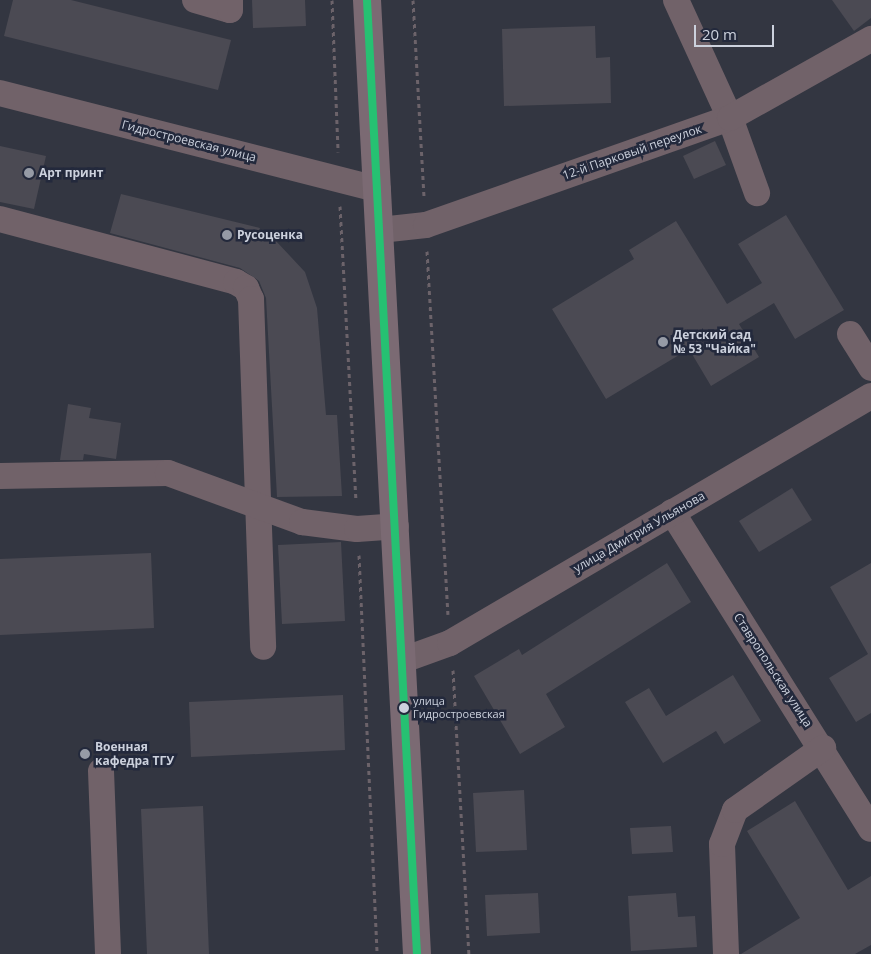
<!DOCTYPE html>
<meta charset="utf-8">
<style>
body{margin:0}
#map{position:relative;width:871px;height:954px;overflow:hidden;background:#333641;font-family:"Open Sans",sans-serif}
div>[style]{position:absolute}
.building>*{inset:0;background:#4b4a53}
.path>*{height:3px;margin-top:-1.5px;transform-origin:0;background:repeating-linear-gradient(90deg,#6c636a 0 4px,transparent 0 8px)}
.minor>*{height:26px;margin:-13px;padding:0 13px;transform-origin:13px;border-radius:13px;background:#716269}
.major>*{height:28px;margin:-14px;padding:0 14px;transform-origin:14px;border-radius:14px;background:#7b6a73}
.bus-1>*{height:8px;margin:-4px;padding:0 4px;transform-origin:4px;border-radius:4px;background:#26c172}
.dots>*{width:14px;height:14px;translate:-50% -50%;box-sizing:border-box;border:2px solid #23293c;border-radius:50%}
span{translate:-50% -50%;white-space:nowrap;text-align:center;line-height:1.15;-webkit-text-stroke:5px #23293c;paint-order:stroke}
.bus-label{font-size:11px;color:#ccd1dd}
.left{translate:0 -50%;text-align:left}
.street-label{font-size:12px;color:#ccd1dd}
.poi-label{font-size:12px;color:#ccd1dd;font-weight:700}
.scale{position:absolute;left:694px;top:25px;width:80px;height:22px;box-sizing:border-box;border:2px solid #ccd1dd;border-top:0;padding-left:6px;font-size:15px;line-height:18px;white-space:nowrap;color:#ccd1dd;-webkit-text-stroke:4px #23293c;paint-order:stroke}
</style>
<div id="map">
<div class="building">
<i style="clip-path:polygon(13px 0,71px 0,231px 40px,218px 90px,4px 36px)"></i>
<i style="clip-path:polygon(252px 0,305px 0,306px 26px,253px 28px)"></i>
<i style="clip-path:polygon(832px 0,871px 0,871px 18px,854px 31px)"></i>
<i style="clip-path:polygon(595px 26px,596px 58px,610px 57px,611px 103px,504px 106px,502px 29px)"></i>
<i style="clip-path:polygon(715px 141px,726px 165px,694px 179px,683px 156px)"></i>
<i style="clip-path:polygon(0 146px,46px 156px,34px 209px,0 202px)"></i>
<i style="clip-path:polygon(121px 194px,260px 228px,258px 234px,276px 241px,305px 272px,317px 308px,326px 415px,337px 415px,342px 496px,277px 497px,266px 298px,259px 281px,240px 268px,110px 233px)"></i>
<i style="clip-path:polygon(786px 215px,844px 310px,795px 339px,774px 303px,739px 324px,759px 357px,711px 386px,689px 349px,606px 399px,552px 309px,634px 259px,629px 250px,676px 221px,727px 304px,762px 283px,738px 244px)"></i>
<i style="clip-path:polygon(68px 404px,91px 408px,89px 418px,121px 423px,116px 459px,84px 454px,83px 460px,60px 460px)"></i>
<i style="clip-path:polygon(792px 488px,812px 520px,759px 552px,739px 521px)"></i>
<i style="clip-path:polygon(341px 542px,345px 621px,282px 624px,278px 545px)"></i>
<i style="clip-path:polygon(151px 553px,154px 628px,0 635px,0 559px)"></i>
<i style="clip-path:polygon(667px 563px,691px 602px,546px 694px,565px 727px,520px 754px,474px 676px,519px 649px,522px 655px)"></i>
<i style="clip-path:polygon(871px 563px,871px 713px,856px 722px,829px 678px,868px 654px,830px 587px)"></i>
<i style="clip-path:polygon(733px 675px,761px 721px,724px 744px,716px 731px,663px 763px,625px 702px,649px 688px,666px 716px)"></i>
<i style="clip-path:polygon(343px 695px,345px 750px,191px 757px,189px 702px)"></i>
<i style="clip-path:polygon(524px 790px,527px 850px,476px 852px,473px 793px)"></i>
<i style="clip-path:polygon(795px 801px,848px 890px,871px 876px,871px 945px,855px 954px,741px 954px,800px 918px,747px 831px)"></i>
<i style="clip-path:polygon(203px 806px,209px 954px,147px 954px,141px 809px)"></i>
<i style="clip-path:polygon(671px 826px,673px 852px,632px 854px,630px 828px)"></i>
<i style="clip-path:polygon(538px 893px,540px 933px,487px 936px,485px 895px)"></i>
<i style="clip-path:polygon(676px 893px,678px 917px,695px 916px,697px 947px,631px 951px,628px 896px)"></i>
</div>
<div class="path">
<i style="left:332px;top:0;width:152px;rotate:87.7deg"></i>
<i style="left:413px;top:0;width:197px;rotate:86.8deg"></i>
<i style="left:340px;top:206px;width:295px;rotate:86.9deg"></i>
<i style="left:427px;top:251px;width:364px;rotate:86.7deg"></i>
<i style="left:359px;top:555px;width:399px;rotate:87.4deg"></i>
<i style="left:453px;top:670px;width:284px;rotate:86.8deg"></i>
</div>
<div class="minor">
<i style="left:195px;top:0;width:36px;rotate:16deg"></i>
<i style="left:230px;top:10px;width:10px;rotate:-90deg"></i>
<i style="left:676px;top:0;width:130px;rotate:65.4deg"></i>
<i style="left:730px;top:118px;width:80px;rotate:70.2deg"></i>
<i style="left:0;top:93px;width:390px;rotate:14.3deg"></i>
<i style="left:0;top:219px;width:244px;rotate:14.9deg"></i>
<i style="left:236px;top:282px;width:12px;rotate:31deg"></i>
<i style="left:246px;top:288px;width:12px;rotate:66deg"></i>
<i style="left:251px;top:299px;width:348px;rotate:88deg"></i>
<i style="left:380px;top:230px;width:46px;rotate:-6.2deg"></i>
<i style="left:426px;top:225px;width:322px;rotate:-19.4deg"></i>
<i style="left:730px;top:118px;width:162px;rotate:-29.3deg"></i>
<i style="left:850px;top:334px;width:40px;rotate:58deg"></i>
<i style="left:0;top:476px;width:168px;rotate:-1deg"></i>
<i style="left:168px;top:473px;width:143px;rotate:20.1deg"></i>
<i style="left:302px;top:522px;width:55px;rotate:7.3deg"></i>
<i style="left:357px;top:529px;width:39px;rotate:-4deg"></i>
<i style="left:672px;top:512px;width:374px;rotate:57.9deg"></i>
<i style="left:403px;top:660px;width:50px;rotate:-19.9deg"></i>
<i style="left:450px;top:643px;width:488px;rotate:-30.4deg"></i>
<i style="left:101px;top:771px;width:183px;rotate:87.8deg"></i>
<i style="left:726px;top:954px;width:110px;rotate:-92.1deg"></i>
<i style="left:722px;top:844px;width:36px;rotate:-69deg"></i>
<i style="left:735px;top:810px;width:108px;rotate:-35.2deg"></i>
</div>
<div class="major">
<i style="left:367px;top:0;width:955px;rotate:87deg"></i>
</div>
<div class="bus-1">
<i style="left:367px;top:0;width:955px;rotate:87deg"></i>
</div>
<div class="dots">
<i style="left:29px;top:173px;background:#969ba6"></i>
<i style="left:227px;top:235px;background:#969ba6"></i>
<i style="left:663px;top:342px;background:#969ba6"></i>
<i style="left:404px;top:708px;background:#ccd1dd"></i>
<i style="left:85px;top:754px;background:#969ba6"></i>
</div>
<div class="bus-label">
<span class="left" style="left:413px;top:708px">улица<br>Гидростроевская</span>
</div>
<div class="street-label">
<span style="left:189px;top:141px;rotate:14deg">Гидростроевская улица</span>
<span style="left:632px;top:152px;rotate:-19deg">12-й Парковый переулок</span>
<span style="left:639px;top:532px;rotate:-30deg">улица Дмитрия Ульянова</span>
<span style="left:773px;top:670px;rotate:57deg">Ставропольская улица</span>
</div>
<div class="poi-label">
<span class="left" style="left:39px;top:173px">Арт принт</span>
<span class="left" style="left:237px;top:235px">Русоценка</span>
<span class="left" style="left:673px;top:342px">Детский сад<br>№ 53 "Чайка"</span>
<span class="left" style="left:95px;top:754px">Военная<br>кафедра ТГУ</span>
</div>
<div class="scale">20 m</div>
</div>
